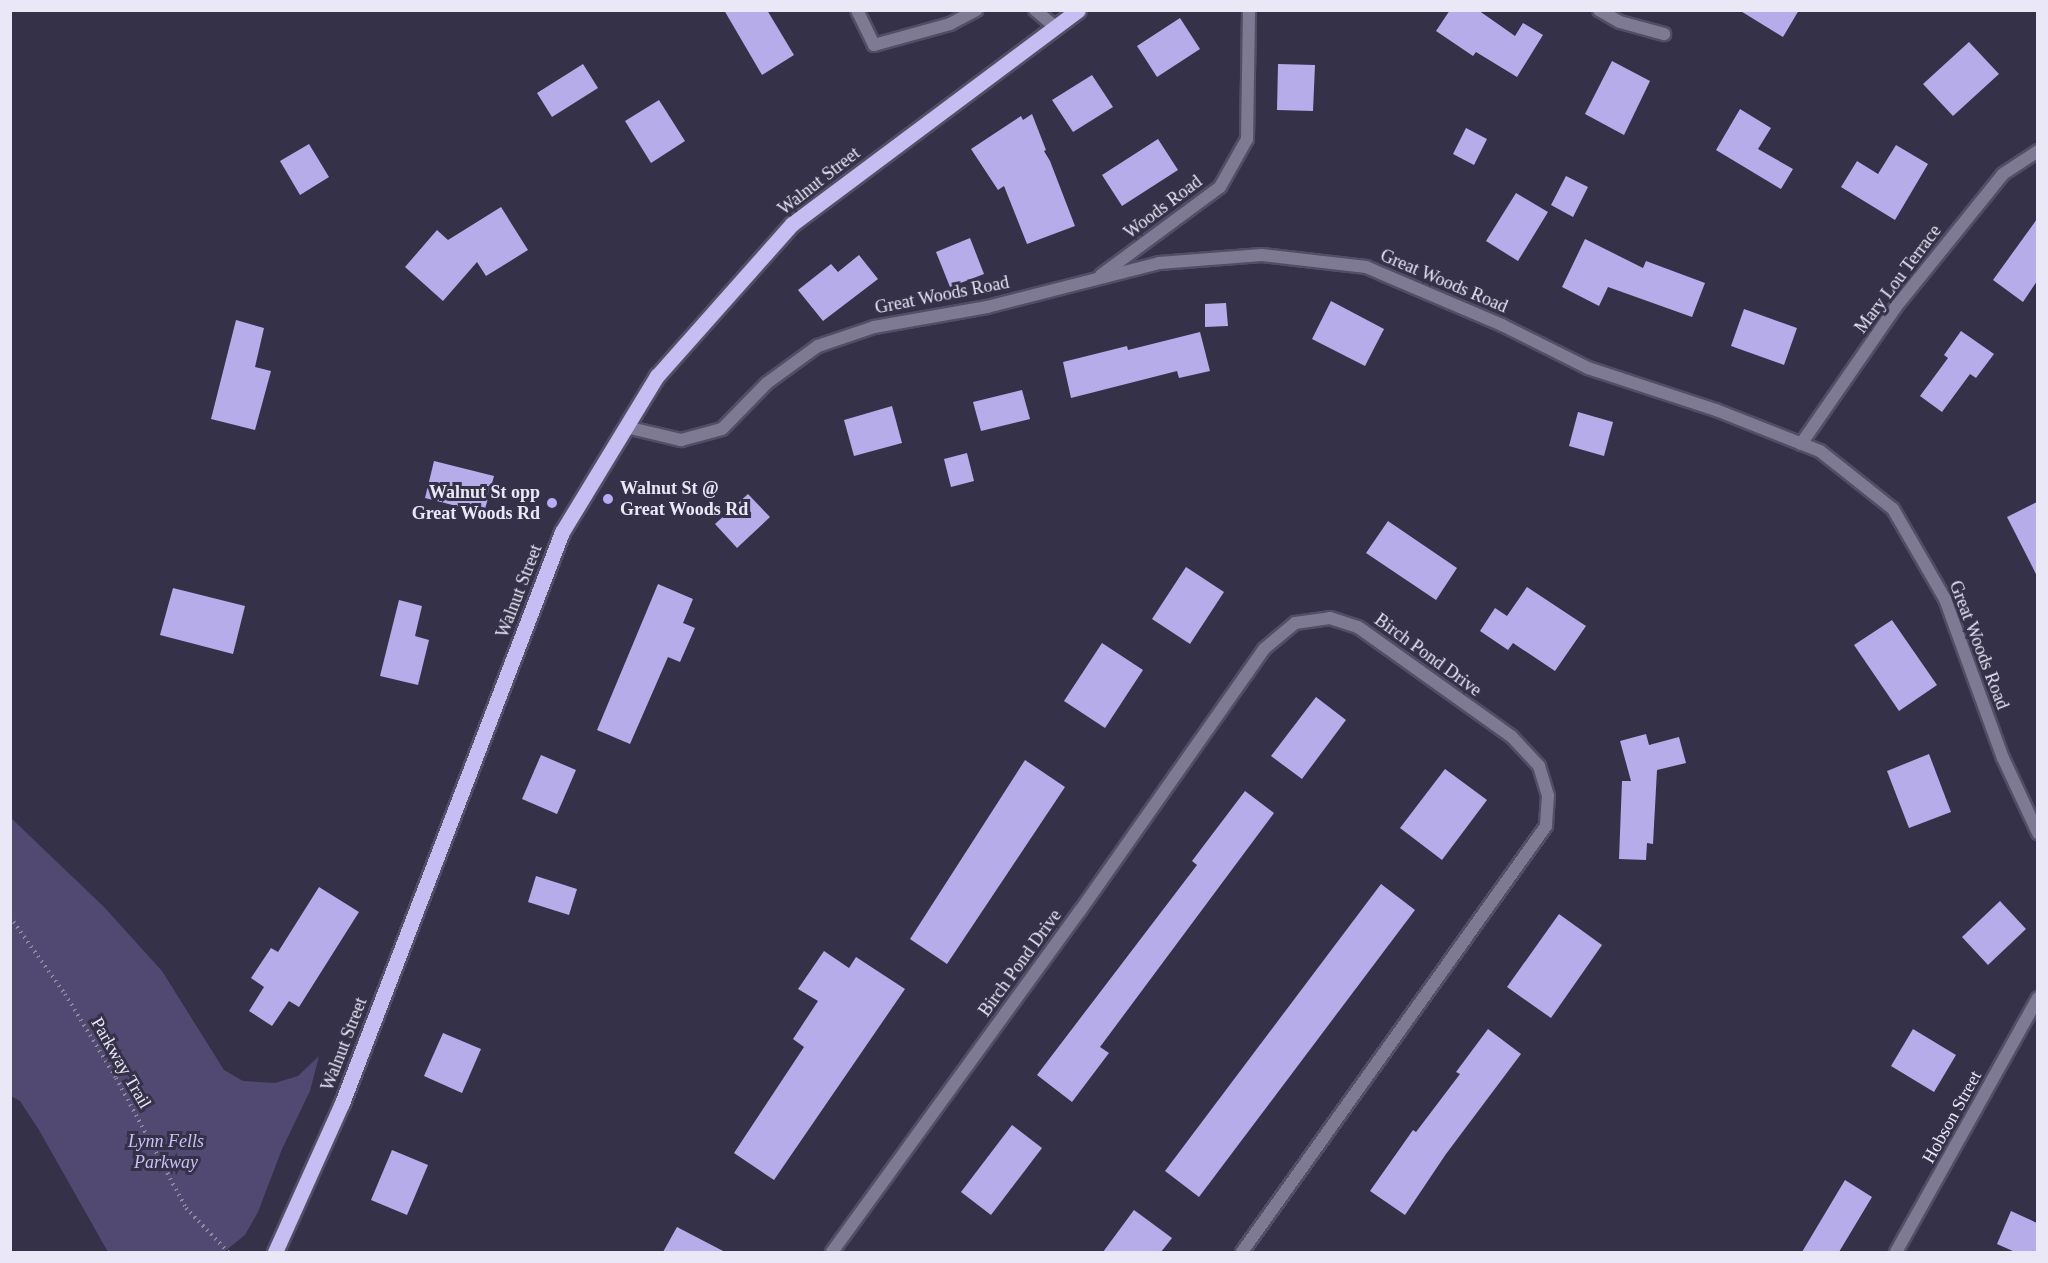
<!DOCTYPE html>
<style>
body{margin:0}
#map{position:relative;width:2048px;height:1263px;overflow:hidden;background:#353149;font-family:"Times New Roman",serif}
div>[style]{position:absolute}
.green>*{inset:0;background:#514972}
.building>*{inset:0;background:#b6ace9}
.path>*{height:4px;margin-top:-2px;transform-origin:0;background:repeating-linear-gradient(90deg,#8e8b9f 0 1.5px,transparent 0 6px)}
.roads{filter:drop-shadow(2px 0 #524e65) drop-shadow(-2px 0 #524e65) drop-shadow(0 2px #524e65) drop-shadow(0 -2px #524e65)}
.service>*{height:12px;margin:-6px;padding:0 6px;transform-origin:6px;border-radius:6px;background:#7e7a94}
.minor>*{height:12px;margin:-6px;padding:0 6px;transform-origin:6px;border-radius:6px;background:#7e7a94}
.primary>*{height:15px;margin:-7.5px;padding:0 7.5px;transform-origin:7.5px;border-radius:7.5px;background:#c6bef3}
.dots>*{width:16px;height:16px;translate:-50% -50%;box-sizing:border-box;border:3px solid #353149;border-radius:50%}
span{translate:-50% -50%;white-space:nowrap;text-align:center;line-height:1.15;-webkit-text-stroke:6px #353149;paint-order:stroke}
.street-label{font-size:18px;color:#eae8f7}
.poi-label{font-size:18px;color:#eae8f7;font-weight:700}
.left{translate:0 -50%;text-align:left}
.right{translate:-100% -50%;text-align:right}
.park-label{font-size:18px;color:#c9c1f3;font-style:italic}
.frame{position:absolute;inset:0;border:12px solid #eae8f7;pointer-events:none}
</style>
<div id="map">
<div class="green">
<i style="clip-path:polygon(11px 818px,104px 907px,162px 971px,224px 1070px,243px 1081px,275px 1083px,298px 1076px,319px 1056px,310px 1091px,282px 1149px,258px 1212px,245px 1235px,224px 1252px,108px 1252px,39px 1130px,20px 1101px,11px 1096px)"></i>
</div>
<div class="building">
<i style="clip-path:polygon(724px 10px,767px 10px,794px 55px,762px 75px)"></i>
<i style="clip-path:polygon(1450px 10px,1478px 10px,1515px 36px,1523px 23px,1543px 35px,1517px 77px,1476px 52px,1473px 56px,1436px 31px)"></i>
<i style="clip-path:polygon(1739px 10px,1799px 10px,1783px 37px)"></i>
<i style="clip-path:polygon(1180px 18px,1200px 49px,1157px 77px,1137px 46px)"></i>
<i style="clip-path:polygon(1969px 42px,1999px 74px,1953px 116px,1923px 84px)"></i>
<i style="clip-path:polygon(1612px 61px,1650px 81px,1624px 135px,1585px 114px)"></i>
<i style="clip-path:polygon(583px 64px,598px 88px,552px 117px,537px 93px)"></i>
<i style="clip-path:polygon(1278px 64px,1315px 65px,1313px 111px,1277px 110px)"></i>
<i style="clip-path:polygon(1092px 75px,1113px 107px,1073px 132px,1052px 100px)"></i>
<i style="clip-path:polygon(659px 100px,685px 141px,651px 163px,625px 121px)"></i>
<i style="clip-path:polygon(1740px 109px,1771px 128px,1758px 149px,1793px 169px,1781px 189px,1716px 150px)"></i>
<i style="clip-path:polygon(1032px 114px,1046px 150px,1044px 151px,1050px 161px,1075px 226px,1027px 244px,1004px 186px,998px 190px,971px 149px,1021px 116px,1023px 120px)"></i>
<i style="clip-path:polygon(1466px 128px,1487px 139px,1474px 165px,1453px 154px)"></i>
<i style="clip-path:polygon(1158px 139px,1178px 170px,1122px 206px,1102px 175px)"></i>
<i style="clip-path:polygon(309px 144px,329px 177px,300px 195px,280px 161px)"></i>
<i style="clip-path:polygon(1896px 145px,1928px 164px,1895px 220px,1841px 187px,1857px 161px,1878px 174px)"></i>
<i style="clip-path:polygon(1566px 176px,1588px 187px,1573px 217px,1551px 205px)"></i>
<i style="clip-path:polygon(1516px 193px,1548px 212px,1518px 261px,1486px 241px)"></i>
<i style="clip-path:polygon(501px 207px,528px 250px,486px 276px,477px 262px,443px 301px,405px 267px,437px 230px,448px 240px)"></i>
<i style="clip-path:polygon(2037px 219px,2037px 281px,2023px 302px,1993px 280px)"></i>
<i style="clip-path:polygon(970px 238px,984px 274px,950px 287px,936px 252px)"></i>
<i style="clip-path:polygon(1585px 239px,1643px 268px,1646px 261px,1705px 283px,1692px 317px,1608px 287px,1599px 306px,1562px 287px)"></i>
<i style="clip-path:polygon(859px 255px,878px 279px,823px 321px,798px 290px,831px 264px,838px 272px)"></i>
<i style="clip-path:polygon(1331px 301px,1384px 329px,1365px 366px,1312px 339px)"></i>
<i style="clip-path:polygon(1226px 303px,1228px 326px,1205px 327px,1205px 304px)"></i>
<i style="clip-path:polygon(1744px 309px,1797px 328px,1784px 365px,1731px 346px)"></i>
<i style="clip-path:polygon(236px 320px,264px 328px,255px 367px,271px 371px,255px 430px,211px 419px)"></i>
<i style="clip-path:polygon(1961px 331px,1994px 354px,1976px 378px,1970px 374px,1942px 412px,1920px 396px,1948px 358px,1944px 355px)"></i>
<i style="clip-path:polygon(1200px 332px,1210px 371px,1179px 378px,1177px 371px,1071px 398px,1063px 362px,1127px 346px,1128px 350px)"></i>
<i style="clip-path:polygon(1022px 390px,1030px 419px,981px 431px,973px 402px)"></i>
<i style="clip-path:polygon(892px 406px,902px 443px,854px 456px,844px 420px)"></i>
<i style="clip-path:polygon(1578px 412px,1613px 422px,1604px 456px,1569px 446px)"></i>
<i style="clip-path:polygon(967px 453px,974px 481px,951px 487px,944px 459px)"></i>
<i style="clip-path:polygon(434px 461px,494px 476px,484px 513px,425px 498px)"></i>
<i style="clip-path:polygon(748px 494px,770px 517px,737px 548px,715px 524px)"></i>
<i style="clip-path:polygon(2037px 502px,2037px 576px,2007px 517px)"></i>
<i style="clip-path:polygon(1388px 521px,1457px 568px,1436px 600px,1366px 553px)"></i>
<i style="clip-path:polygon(1186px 567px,1224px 592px,1190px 644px,1152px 619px)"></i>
<i style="clip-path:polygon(658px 584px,693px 599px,683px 623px,695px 628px,680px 662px,668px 657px,630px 744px,597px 730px)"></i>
<i style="clip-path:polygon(1527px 587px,1586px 626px,1555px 671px,1513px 643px,1508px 650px,1480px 631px,1495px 608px,1507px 616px)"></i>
<i style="clip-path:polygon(173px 588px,245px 606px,233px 654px,160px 635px)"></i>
<i style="clip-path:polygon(399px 600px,422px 606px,415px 636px,429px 640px,418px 685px,380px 676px)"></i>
<i style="clip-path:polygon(1892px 620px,1937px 685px,1899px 711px,1854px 645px)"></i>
<i style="clip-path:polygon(1102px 643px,1143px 670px,1105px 728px,1064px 701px)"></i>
<i style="clip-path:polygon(1316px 697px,1346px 720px,1302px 779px,1271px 756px)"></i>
<i style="clip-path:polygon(1646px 734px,1649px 745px,1679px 737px,1686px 763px,1657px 770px,1653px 844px,1647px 843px,1646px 860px,1619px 859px,1622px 781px,1631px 781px,1620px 741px)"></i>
<i style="clip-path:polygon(1929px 754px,1951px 812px,1909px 828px,1887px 771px)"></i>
<i style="clip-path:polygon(541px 755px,576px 770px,557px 814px,522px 799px)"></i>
<i style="clip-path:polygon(1025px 760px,1065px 787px,947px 964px,910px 939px)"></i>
<i style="clip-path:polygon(1445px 769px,1487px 800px,1442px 860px,1400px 828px)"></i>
<i style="clip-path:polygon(1245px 791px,1274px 813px,1100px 1047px,1109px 1053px,1072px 1102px,1037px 1075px,1197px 865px,1192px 861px)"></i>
<i style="clip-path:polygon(536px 876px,577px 889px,569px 915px,528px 902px)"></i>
<i style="clip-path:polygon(1381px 884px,1415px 910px,1199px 1197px,1165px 1171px)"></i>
<i style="clip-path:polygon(319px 887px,359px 912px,299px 1007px,289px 1001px,272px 1026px,249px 1011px,264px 987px,251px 978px,271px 948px,278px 952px)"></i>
<i style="clip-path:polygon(2000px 901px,2026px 929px,1988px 965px,1962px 937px)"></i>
<i style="clip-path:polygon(1559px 914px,1602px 945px,1551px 1018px,1507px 987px)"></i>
<i style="clip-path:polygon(824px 951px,849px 968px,856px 957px,905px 989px,774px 1180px,734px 1153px,804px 1047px,793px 1039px,818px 1001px,798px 989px)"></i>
<i style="clip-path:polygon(1488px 1029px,1521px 1054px,1446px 1154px,1405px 1215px,1370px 1191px,1413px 1130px,1416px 1132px,1460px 1074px,1456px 1072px)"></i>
<i style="clip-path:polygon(1913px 1029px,1956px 1055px,1934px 1092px,1891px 1066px)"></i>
<i style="clip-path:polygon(443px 1033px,481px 1049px,462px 1093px,424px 1076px)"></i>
<i style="clip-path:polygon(1012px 1125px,1042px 1148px,991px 1215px,961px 1192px)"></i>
<i style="clip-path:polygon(392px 1150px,428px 1165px,407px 1215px,371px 1200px)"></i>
<i style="clip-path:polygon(1845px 1180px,1872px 1197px,1839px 1252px,1802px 1252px)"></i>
<i style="clip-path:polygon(1134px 1210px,1172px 1238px,1161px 1252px,1103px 1252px)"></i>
<i style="clip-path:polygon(2011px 1211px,2037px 1223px,2037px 1252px,2015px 1252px,1997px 1244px)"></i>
<i style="clip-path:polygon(677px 1227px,725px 1252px,663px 1252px)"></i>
</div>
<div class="path">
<i style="left:10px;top:917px;width:95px;rotate:54.5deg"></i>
<i style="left:65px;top:994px;width:98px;rotate:58.7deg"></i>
<i style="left:116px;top:1078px;width:148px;rotate:61.7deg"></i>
<i style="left:186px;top:1208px;width:61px;rotate:46.3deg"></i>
</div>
<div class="roads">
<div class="service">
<i style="left:857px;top:10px;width:39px;rotate:64deg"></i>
<i style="left:874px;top:45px;width:79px;rotate:-15.4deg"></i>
<i style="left:950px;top:24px;width:30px;rotate:-28deg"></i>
<i style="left:1035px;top:10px;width:26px;rotate:40deg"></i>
</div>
<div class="minor">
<i style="left:1599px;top:10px;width:24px;rotate:30deg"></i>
<i style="left:1620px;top:22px;width:46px;rotate:15.3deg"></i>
<i style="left:1101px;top:275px;width:148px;rotate:-36.5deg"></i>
<i style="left:1220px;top:187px;width:55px;rotate:-60.6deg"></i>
<i style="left:1247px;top:139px;width:129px;rotate:-89.1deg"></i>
<i style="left:626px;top:427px;width:57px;rotate:13.3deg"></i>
<i style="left:681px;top:440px;width:42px;rotate:-15deg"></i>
<i style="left:722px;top:429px;width:64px;rotate:-45.6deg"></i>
<i style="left:767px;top:383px;width:63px;rotate:-36deg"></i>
<i style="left:818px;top:346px;width:59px;rotate:-18.7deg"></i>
<i style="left:874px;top:327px;width:115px;rotate:-10deg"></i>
<i style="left:987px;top:307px;width:178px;rotate:-14.3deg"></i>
<i style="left:1159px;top:263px;width:103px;rotate:-4.4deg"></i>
<i style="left:1262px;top:255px;width:105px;rotate:6.6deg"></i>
<i style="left:1366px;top:267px;width:148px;rotate:23.1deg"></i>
<i style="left:1502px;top:325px;width:96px;rotate:26.6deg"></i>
<i style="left:1588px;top:368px;width:135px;rotate:18.2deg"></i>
<i style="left:1716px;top:410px;width:112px;rotate:21.5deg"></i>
<i style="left:1820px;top:451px;width:93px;rotate:38.5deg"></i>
<i style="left:1893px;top:509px;width:104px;rotate:60deg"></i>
<i style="left:1945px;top:599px;width:169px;rotate:70deg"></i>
<i style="left:2003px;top:758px;width:83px;rotate:65deg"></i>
<i style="left:1801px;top:444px;width:165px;rotate:-55.3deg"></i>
<i style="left:1895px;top:308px;width:172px;rotate:-51.1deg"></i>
<i style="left:2003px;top:174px;width:42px;rotate:-33.3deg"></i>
<i style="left:832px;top:1252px;width:422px;rotate:-54deg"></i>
<i style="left:1080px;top:911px;width:320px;rotate:-54.9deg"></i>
<i style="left:1264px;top:649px;width:40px;rotate:-40deg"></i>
<i style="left:1295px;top:623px;width:35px;rotate:-8deg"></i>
<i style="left:1330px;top:618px;width:29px;rotate:18deg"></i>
<i style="left:1358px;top:627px;width:189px;rotate:35.5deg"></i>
<i style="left:1512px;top:737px;width:40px;rotate:47deg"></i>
<i style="left:1539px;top:766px;width:31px;rotate:73deg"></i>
<i style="left:1548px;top:796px;width:30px;rotate:94deg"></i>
<i style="left:1546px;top:826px;width:523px;rotate:125.51deg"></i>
<i style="left:1896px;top:1252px;width:291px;rotate:-60.8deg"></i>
</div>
<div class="primary">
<i style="left:275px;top:1252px;width:163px;rotate:-65.8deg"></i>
<i style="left:342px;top:1103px;width:612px;rotate:-68.93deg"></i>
<i style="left:562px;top:532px;width:183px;rotate:-58.7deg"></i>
<i style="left:657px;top:376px;width:203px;rotate:-48.4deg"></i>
<i style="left:792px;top:224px;width:357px;rotate:-36.8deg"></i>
</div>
</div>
<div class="dots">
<i style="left:608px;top:499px;background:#b8abf7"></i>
<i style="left:552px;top:503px;background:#b8abf7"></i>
</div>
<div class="street-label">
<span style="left:819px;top:181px;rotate:-38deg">Walnut Street</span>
<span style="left:1163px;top:207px;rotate:-37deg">Woods Road</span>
<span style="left:1898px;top:279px;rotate:-53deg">Mary Lou Terrace</span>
<span style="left:1444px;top:281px;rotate:23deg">Great Woods Road</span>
<span style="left:942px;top:295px;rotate:-11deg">Great Woods Road</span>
<span style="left:519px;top:591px;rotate:-69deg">Walnut Street</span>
<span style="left:1979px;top:645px;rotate:69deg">Great Woods Road</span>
<span style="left:1428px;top:655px;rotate:36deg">Birch Pond Drive</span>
<span style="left:1020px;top:963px;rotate:-54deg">Birch Pond Drive</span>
<span style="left:344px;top:1044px;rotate:-69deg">Walnut Street</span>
<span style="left:121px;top:1063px;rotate:60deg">Parkway Trail</span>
<span style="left:1952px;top:1117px;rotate:-61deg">Hobson Street</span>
</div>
<div class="poi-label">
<span class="left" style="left:620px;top:499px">Walnut St @<br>Great Woods Rd</span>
<span class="right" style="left:540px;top:503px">Walnut St opp<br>Great Woods Rd</span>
</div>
<div class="park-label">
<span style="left:166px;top:1152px">Lynn Fells<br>Parkway</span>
</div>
<div class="frame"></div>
</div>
